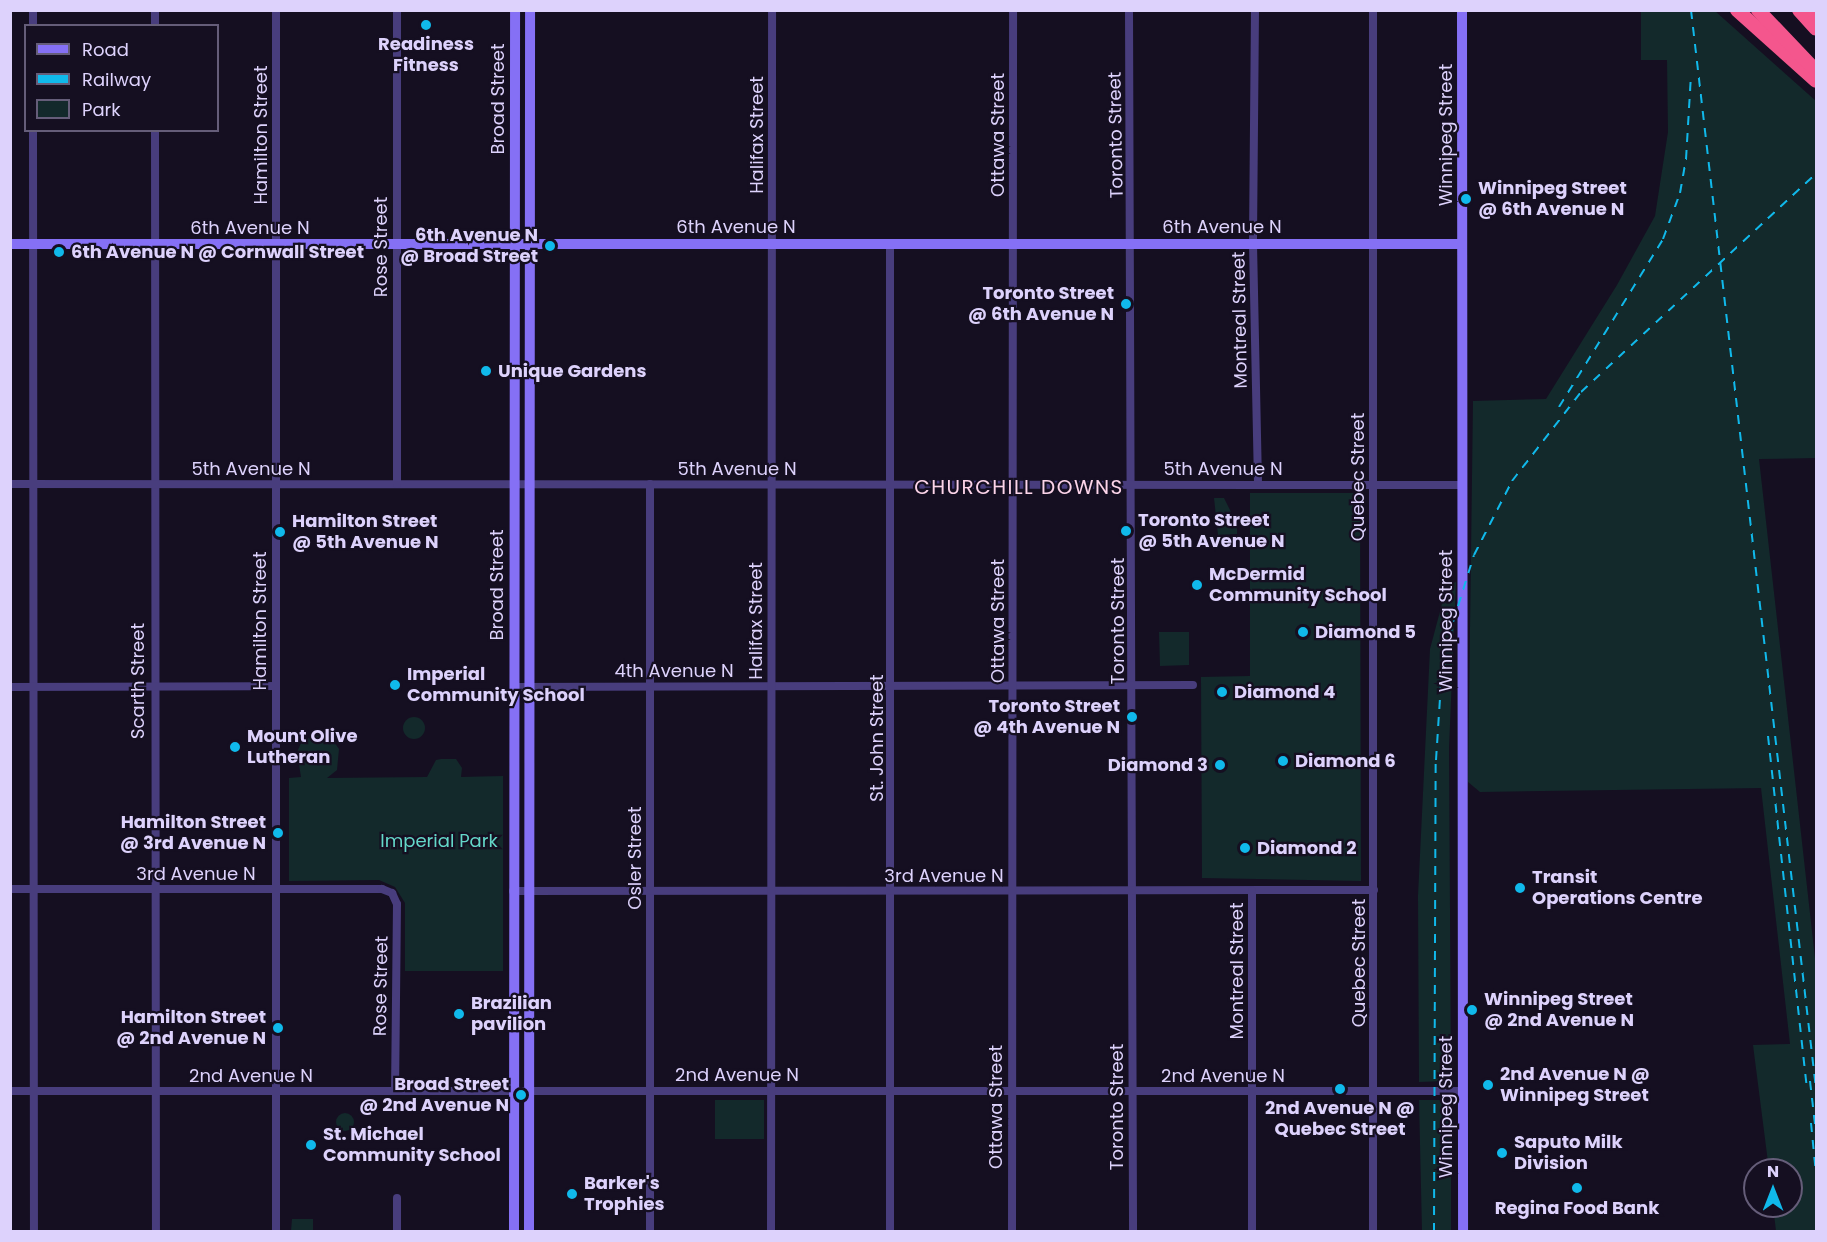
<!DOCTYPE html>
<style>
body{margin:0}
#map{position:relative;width:1827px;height:1242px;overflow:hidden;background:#150f21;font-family:Poppins,sans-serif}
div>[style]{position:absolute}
.green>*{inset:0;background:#13292b}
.round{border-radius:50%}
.street>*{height:8px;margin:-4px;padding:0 4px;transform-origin:4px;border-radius:4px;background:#483d7d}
.secondary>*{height:10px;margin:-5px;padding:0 5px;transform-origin:5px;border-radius:5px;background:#8570f5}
.highway>*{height:14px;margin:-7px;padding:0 7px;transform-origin:7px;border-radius:7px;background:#f4568d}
.rail>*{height:2px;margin-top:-1px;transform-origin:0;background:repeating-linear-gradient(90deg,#10b9eb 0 9px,transparent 0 17px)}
.dots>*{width:16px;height:16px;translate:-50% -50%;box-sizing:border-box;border:3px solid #150f21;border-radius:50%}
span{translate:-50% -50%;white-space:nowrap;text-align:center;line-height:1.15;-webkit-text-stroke:4.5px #150f21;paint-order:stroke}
.poi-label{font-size:18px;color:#ddd2fc;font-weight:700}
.left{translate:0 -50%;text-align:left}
.right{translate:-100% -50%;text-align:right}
.street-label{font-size:18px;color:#ddd2fc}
.park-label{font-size:18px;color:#64d7c9}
.neighbourhood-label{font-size:20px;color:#fcd4e9;letter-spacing:1.5px}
.frame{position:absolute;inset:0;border:12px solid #ddd2fc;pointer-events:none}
.legend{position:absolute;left:24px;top:24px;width:195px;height:108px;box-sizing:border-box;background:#150f21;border:2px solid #655d79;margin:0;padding:8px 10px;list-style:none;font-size:18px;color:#ddd2fc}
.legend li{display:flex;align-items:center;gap:12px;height:30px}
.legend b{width:30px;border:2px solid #655d79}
.north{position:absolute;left:1743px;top:1158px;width:60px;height:60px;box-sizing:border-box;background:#150f21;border:2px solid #655d79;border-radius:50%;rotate:0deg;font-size:16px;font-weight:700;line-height:24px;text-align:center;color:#ddd2fc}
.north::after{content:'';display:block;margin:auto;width:21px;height:27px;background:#10b9eb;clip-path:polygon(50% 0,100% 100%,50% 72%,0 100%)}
</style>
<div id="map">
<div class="green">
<i style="clip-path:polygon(1641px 11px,1715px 11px,1816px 101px,1816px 458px,1759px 459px,1816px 967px,1816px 1231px,1776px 1231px,1773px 1206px,1791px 1206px,1791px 1170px,1769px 1170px,1753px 1045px,1790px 1044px,1761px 788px,1480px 792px,1468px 782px,1473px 401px,1546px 399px,1617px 285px,1655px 216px,1668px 132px,1667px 60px,1641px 60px)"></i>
<i style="clip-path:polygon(1250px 493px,1360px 493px,1361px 881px,1202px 878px,1201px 677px,1250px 676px)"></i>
<i style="clip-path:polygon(1214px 498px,1224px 498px,1237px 524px,1237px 534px,1218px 535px)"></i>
<i style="clip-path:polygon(1456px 582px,1449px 748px,1451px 1076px,1444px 1081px,1419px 1082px,1418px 896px,1430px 649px,1447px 585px)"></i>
<i style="clip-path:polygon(1159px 632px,1189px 632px,1189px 665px,1160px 666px)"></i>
<i class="round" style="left:403px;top:717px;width:22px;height:22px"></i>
<i style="clip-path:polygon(313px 735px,332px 739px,339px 749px,337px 770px,327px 778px,427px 777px,436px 760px,441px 759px,456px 759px,462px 768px,461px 777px,503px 776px,503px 971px,405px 971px,405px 903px,395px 887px,379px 880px,289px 881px,289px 778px,301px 777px,297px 752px,301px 743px)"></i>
<i style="clip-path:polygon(715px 1100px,764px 1100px,764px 1139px,715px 1139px)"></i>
<i style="clip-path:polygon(1419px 1100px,1445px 1100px,1451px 1107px,1451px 1231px,1422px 1231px)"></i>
<i class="round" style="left:336px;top:1113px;width:18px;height:18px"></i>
<i style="clip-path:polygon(292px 1219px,313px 1219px,313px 1231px,291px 1231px)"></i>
</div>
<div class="street">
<i style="left:33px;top:10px;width:16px;rotate:90deg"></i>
<i style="left:155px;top:10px;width:16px;rotate:90deg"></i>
<i style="left:1129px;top:10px;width:1222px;rotate:89.81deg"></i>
<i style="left:1255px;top:10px;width:234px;rotate:90.5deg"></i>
<i style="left:1253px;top:244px;width:241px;rotate:88.8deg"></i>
<i style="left:1373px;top:10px;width:1222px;rotate:90deg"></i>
<i style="left:33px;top:130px;width:1102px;rotate:89.95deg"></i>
<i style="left:155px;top:130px;width:1102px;rotate:89.95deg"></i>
<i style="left:890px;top:244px;width:988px;rotate:90deg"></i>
<i style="left:10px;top:484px;width:1453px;rotate:0.04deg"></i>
<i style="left:397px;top:484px;width:474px;rotate:-90deg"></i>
<i style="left:650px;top:484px;width:748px;rotate:90deg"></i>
<i style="left:10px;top:687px;width:265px;rotate:-0.2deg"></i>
<i style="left:514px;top:687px;width:679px;rotate:-0.17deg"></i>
<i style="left:10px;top:889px;width:372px"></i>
<i style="left:382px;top:889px;width:11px;rotate:22deg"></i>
<i style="left:392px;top:893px;width:12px;rotate:66deg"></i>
<i style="left:397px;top:904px;width:187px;rotate:90.6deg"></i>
<i style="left:513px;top:891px;width:861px;rotate:-0.07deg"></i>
<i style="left:1252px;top:891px;width:341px;rotate:90deg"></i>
<i style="left:10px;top:1091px;width:1453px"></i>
<i style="left:397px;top:1198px;width:34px;rotate:90deg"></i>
<i style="left:276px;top:1232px;width:1222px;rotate:-90deg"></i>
<i style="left:771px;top:1232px;width:1222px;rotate:-89.95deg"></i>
<i style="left:1012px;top:1232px;width:1222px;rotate:-89.95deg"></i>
</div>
<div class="secondary">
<i style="left:1462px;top:10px;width:1222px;rotate:89.95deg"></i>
<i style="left:10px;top:244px;width:1452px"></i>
<i style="left:514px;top:1232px;width:1222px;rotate:-89.95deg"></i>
<i style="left:529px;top:1232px;width:1222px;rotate:-89.95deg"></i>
</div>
<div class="highway">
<i style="left:1737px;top:10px;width:106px;rotate:41.9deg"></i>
<i style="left:1758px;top:10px;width:84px;rotate:46.4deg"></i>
<i style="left:1799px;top:10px;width:25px;rotate:48deg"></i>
<i style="left:1813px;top:10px;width:5px;rotate:53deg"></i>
</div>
<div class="rail">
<i style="left:1691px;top:10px;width:1085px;rotate:83.39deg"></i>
<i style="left:1559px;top:407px;width:198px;rotate:-58.2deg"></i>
<i style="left:1663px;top:239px;width:49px;rotate:-69.7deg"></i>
<i style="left:1680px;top:193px;width:35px;rotate:-80deg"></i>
<i style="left:1686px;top:159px;width:84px;rotate:-86.6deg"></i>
<i style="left:1768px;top:736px;width:357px;rotate:83.7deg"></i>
<i style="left:1810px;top:1081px;width:52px;rotate:83.4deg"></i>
<i style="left:1811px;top:1123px;width:51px;rotate:84.4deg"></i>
<i style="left:1434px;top:1232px;width:472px;rotate:-89.8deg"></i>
<i style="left:1436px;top:760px;width:77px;rotate:-86.3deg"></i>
<i style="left:1441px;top:683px;width:62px;rotate:-78.9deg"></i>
<i style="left:1453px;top:622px;width:70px;rotate:-72.6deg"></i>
<i style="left:1474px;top:555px;width:83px;rotate:-62.8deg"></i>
<i style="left:1512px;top:481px;width:113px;rotate:-52.2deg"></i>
<i style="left:1581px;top:392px;width:321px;rotate:-42.9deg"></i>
</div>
<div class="dots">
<i style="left:426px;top:25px;background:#10b9eb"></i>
<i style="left:1466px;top:199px;background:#10b9eb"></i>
<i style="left:550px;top:246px;background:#10b9eb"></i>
<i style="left:59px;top:252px;background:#10b9eb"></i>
<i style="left:1126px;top:304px;background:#10b9eb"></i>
<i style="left:486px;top:371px;background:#10b9eb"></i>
<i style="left:1126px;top:531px;background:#10b9eb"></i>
<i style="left:280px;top:532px;background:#10b9eb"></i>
<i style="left:1197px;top:585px;background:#10b9eb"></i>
<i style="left:1303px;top:632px;background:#10b9eb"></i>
<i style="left:395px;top:685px;background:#10b9eb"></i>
<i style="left:1222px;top:692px;background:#10b9eb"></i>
<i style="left:1132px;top:717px;background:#10b9eb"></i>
<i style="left:235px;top:747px;background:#10b9eb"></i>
<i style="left:1283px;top:761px;background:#10b9eb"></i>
<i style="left:1220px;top:765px;background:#10b9eb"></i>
<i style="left:278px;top:833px;background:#10b9eb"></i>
<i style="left:1245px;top:848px;background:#10b9eb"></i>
<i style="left:1520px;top:888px;background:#10b9eb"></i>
<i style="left:1472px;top:1010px;background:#10b9eb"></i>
<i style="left:459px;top:1014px;background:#10b9eb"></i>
<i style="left:278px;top:1028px;background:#10b9eb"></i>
<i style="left:1488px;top:1085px;background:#10b9eb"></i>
<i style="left:1340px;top:1089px;background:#10b9eb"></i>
<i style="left:521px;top:1095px;background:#10b9eb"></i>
<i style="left:311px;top:1145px;background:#10b9eb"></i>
<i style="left:1502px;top:1153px;background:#10b9eb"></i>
<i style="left:1577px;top:1188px;background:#10b9eb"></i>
<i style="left:572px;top:1194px;background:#10b9eb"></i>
</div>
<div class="poi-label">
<span style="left:426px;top:55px">Readiness<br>Fitness</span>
<span class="left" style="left:1478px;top:199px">Winnipeg Street<br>@ 6th Avenue N</span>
<span class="right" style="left:538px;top:246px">6th Avenue N<br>@ Broad Street</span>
<span class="left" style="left:71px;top:252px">6th Avenue N @ Cornwall Street</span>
<span class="right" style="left:1114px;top:304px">Toronto Street<br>@ 6th Avenue N</span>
<span class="left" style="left:498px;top:371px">Unique Gardens</span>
<span class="left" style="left:1138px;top:531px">Toronto Street<br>@ 5th Avenue N</span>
<span class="left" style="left:292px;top:532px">Hamilton Street<br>@ 5th Avenue N</span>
<span class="left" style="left:1209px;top:585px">McDermid<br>Community School</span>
<span class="left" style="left:1315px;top:632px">Diamond 5</span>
<span class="left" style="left:407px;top:685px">Imperial<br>Community School</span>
<span class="left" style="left:1234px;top:692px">Diamond 4</span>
<span class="right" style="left:1120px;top:717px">Toronto Street<br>@ 4th Avenue N</span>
<span class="left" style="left:247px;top:747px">Mount Olive<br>Lutheran</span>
<span class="left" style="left:1295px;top:761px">Diamond 6</span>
<span class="right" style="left:1208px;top:765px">Diamond 3</span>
<span class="right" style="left:266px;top:833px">Hamilton Street<br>@ 3rd Avenue N</span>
<span class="left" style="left:1257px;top:848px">Diamond 2</span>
<span class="left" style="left:1532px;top:888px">Transit<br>Operations Centre</span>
<span class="left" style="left:1484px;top:1010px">Winnipeg Street<br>@ 2nd Avenue N</span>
<span class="left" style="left:471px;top:1014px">Brazilian<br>pavilion</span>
<span class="right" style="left:266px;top:1028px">Hamilton Street<br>@ 2nd Avenue N</span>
<span class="left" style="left:1500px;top:1085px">2nd Avenue N @<br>Winnipeg Street</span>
<span class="right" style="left:509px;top:1095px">Broad Street<br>@ 2nd Avenue N</span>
<span style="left:1340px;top:1119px">2nd Avenue N @<br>Quebec Street</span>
<span class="left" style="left:323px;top:1145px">St. Michael<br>Community School</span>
<span class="left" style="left:1514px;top:1153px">Saputo Milk<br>Division</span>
<span class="left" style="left:584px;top:1194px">Barker's<br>Trophies</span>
<span style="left:1577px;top:1208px">Regina Food Bank</span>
</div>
<div class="street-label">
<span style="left:498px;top:99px;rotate:-90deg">Broad Street</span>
<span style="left:261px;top:135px;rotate:-90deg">Hamilton Street</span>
<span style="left:757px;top:135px;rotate:-90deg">Halifax Street</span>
<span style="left:998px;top:135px;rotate:-90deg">Ottawa Street</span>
<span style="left:1116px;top:135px;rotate:-91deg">Toronto Street</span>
<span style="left:1446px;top:135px;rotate:-90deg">Winnipeg Street</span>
<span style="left:736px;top:227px">6th Avenue N</span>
<span style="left:1222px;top:227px">6th Avenue N</span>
<span style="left:250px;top:228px">6th Avenue N</span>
<span style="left:381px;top:247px;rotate:-90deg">Rose Street</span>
<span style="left:1240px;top:320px;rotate:-91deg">Montreal Street</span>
<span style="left:251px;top:469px">5th Avenue N</span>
<span style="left:737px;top:469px">5th Avenue N</span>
<span style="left:1223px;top:469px">5th Avenue N</span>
<span style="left:1358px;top:477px;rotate:-90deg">Quebec Street</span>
<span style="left:497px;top:585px;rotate:-90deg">Broad Street</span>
<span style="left:260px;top:621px;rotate:-90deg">Hamilton Street</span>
<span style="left:756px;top:621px;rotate:-90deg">Halifax Street</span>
<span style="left:998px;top:621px;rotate:-90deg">Ottawa Street</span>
<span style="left:1118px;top:621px;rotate:-90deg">Toronto Street</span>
<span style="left:1446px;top:621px;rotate:-90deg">Winnipeg Street</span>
<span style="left:674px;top:671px">4th Avenue N</span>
<span style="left:138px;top:681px;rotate:-90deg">Scarth Street</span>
<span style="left:877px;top:738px;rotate:-90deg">St. John Street</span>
<span style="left:635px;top:858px;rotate:-90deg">Osler Street</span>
<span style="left:196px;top:874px">3rd Avenue N</span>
<span style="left:944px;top:876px">3rd Avenue N</span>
<span style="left:1359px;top:963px;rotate:-90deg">Quebec Street</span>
<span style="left:1237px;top:971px;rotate:-90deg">Montreal Street</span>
<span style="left:381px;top:986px;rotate:-89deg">Rose Street</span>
<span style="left:737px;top:1075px">2nd Avenue N</span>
<span style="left:251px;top:1076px">2nd Avenue N</span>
<span style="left:1223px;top:1076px">2nd Avenue N</span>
<span style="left:996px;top:1107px;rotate:-90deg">Ottawa Street</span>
<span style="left:1117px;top:1107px;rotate:-90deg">Toronto Street</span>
<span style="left:1446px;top:1107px;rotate:-90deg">Winnipeg Street</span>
</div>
<div class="park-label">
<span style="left:439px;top:841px">Imperial Park</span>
</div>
<div class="neighbourhood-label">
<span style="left:1019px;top:487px">CHURCHILL DOWNS</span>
</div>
<div class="frame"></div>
<ul class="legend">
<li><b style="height:8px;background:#8570f5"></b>Road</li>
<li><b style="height:8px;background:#10b9eb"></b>Railway</li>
<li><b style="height:16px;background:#13292b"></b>Park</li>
</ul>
<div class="north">N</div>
</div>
